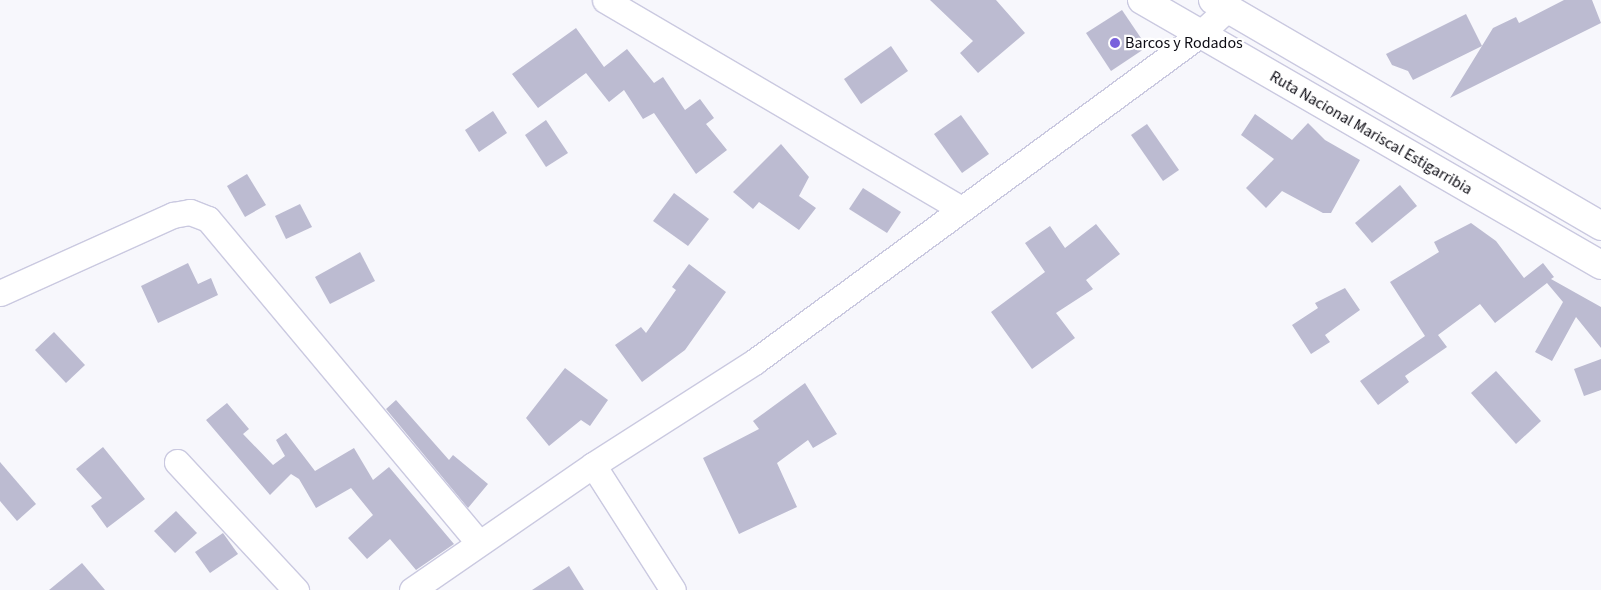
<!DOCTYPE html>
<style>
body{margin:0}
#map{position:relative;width:1601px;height:590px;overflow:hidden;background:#f7f7fc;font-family:"Source Sans 3",sans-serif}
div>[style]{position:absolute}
.building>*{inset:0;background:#bcbbd1}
.roads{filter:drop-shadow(1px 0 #cac9e0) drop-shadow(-1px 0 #cac9e0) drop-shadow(0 1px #cac9e0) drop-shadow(0 -1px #cac9e0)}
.minor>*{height:25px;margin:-12.5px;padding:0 12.5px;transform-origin:12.5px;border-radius:12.5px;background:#fff}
.highway>*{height:28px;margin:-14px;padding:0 14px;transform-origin:14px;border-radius:14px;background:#fff}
.dots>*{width:14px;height:14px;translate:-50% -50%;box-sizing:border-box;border:2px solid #fff;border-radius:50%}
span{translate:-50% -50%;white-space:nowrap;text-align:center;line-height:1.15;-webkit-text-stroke:4.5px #fff;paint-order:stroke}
.poi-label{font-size:16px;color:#0c0b13}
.left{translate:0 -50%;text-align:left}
.street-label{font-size:16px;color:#0c0b13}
</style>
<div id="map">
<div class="building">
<i style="clip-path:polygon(930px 0,996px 0,1025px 33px,978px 73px,960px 53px,973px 41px)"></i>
<i style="clip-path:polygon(1564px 0,1592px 0,1601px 23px,1450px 98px,1493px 28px,1516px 17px,1519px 23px)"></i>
<i style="clip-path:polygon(1122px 10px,1147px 47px,1111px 71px,1086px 33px)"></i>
<i style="clip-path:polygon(1466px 14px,1482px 46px,1413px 80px,1408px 71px,1392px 65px,1386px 54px)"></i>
<i style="clip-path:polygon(576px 28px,604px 67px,627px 49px,654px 83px,663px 77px,685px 110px,700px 99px,714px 118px,706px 124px,727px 150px,696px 174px,654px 113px,643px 119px,624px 90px,609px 102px,586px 73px,538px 108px,512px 74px)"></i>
<i style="clip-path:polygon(891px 46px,908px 71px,861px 104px,844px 79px)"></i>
<i style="clip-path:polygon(493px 111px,507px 133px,479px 152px,465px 130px)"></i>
<i style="clip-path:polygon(1255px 114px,1292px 140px,1308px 123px,1325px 140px,1360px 160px,1331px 213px,1323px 213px,1282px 191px,1266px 208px,1246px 188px,1274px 159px,1241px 135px)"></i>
<i style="clip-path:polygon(961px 115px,989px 154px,962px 173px,934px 134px)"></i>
<i style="clip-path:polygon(546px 120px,568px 153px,546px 167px,525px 135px)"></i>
<i style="clip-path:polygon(1147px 124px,1179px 170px,1163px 181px,1131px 135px)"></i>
<i style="clip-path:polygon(781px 144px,809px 177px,799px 196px,816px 208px,799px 230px,759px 202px,753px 209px,733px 192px)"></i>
<i style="clip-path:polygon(247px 174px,266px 205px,245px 217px,227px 186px)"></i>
<i style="clip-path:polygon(1400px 185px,1417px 206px,1372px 243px,1355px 223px)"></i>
<i style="clip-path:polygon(863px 188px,901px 212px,887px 233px,849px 209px)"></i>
<i style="clip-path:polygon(674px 193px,709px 219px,688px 246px,653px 221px)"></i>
<i style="clip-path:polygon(300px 204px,312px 227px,286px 239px,275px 216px)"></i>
<i style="clip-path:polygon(1471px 223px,1496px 241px,1524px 278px,1543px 263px,1554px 277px,1551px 279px,1601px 307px,1601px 348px,1576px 317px,1552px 361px,1535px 352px,1563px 302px,1547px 283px,1495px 323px,1480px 304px,1438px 335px,1447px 347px,1405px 376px,1409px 382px,1378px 405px,1360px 381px,1425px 336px,1390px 282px,1439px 252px,1434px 242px)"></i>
<i style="clip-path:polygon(1096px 224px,1120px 254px,1086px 280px,1093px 289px,1056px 313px,1075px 338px,1032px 369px,991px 312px,1045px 272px,1025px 243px,1050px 226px,1065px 248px)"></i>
<i style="clip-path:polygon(360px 252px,375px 281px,330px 304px,315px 277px)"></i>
<i style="clip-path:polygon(188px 263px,198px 284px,211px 278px,218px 295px,158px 323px,141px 286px)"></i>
<i style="clip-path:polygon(689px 264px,726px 292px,685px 350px,642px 382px,615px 345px,641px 327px,646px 333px,676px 290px,672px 287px)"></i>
<i style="clip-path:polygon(1345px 288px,1360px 310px,1325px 335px,1330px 342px,1311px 354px,1292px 325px,1318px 308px,1315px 303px)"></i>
<i style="clip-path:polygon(54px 332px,85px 365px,66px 383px,35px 350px)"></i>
<i style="clip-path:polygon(1601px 359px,1601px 390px,1584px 396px,1574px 369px)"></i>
<i style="clip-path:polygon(565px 368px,608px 400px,590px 426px,581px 420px,549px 446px,526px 418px)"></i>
<i style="clip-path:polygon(1496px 371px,1541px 421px,1516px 444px,1471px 393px)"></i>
<i style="clip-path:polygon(805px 383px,837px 434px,813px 448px,808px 440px,777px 463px,797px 507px,739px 534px,703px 458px,759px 429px,753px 421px)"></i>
<i style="clip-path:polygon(396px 400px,449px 460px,453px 455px,488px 484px,468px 508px,386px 409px)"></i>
<i style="clip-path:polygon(227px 403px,249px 429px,243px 434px,273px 465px,285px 456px,276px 440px,286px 433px,315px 471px,354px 448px,373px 480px,389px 467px,454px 544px,416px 570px,390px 539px,367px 559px,348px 538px,373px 515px,351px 488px,316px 508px,299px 479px,291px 474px,270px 495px,206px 420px)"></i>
<i style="clip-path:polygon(103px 447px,145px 499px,107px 528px,91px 506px,102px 498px,76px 469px)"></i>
<i style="clip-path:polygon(0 462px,36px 504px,17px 521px,0 501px)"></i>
<i style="clip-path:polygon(176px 511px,197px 533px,175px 553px,154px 531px)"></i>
<i style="clip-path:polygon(223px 533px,238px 554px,210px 573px,195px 552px)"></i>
<i style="clip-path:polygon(82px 563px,105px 590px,49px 590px)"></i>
<i style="clip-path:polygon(569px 566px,584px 590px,532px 590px)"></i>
</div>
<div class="roads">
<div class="minor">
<i style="left:605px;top:0;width:413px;rotate:30.4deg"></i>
<i style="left:0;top:293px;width:190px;rotate:-24.3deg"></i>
<i style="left:173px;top:215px;width:17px;rotate:-10deg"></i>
<i style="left:190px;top:212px;width:19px;rotate:21deg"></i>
<i style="left:208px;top:219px;width:422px;rotate:50.1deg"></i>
<i style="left:177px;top:462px;width:175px;rotate:47.1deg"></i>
<i style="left:593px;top:465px;width:148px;rotate:57.4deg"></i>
<i style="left:412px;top:590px;width:220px;rotate:-34.6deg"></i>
<i style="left:593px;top:465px;width:191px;rotate:-32.6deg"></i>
<i style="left:754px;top:362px;width:552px;rotate:-36.31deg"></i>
<i style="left:1199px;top:35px;width:38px;rotate:-43deg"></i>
</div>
<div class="highway">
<i style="left:1142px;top:0;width:530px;rotate:30deg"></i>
<i style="left:1213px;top:0;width:449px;rotate:30.2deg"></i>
</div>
</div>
<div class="dots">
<i style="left:1115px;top:43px;background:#7961dc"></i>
</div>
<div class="poi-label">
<span class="left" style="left:1125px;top:43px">Barcos y Rodados</span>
</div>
<div class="street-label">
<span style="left:1371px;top:133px;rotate:30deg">Ruta Nacional Mariscal Estigarribia</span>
</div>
</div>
